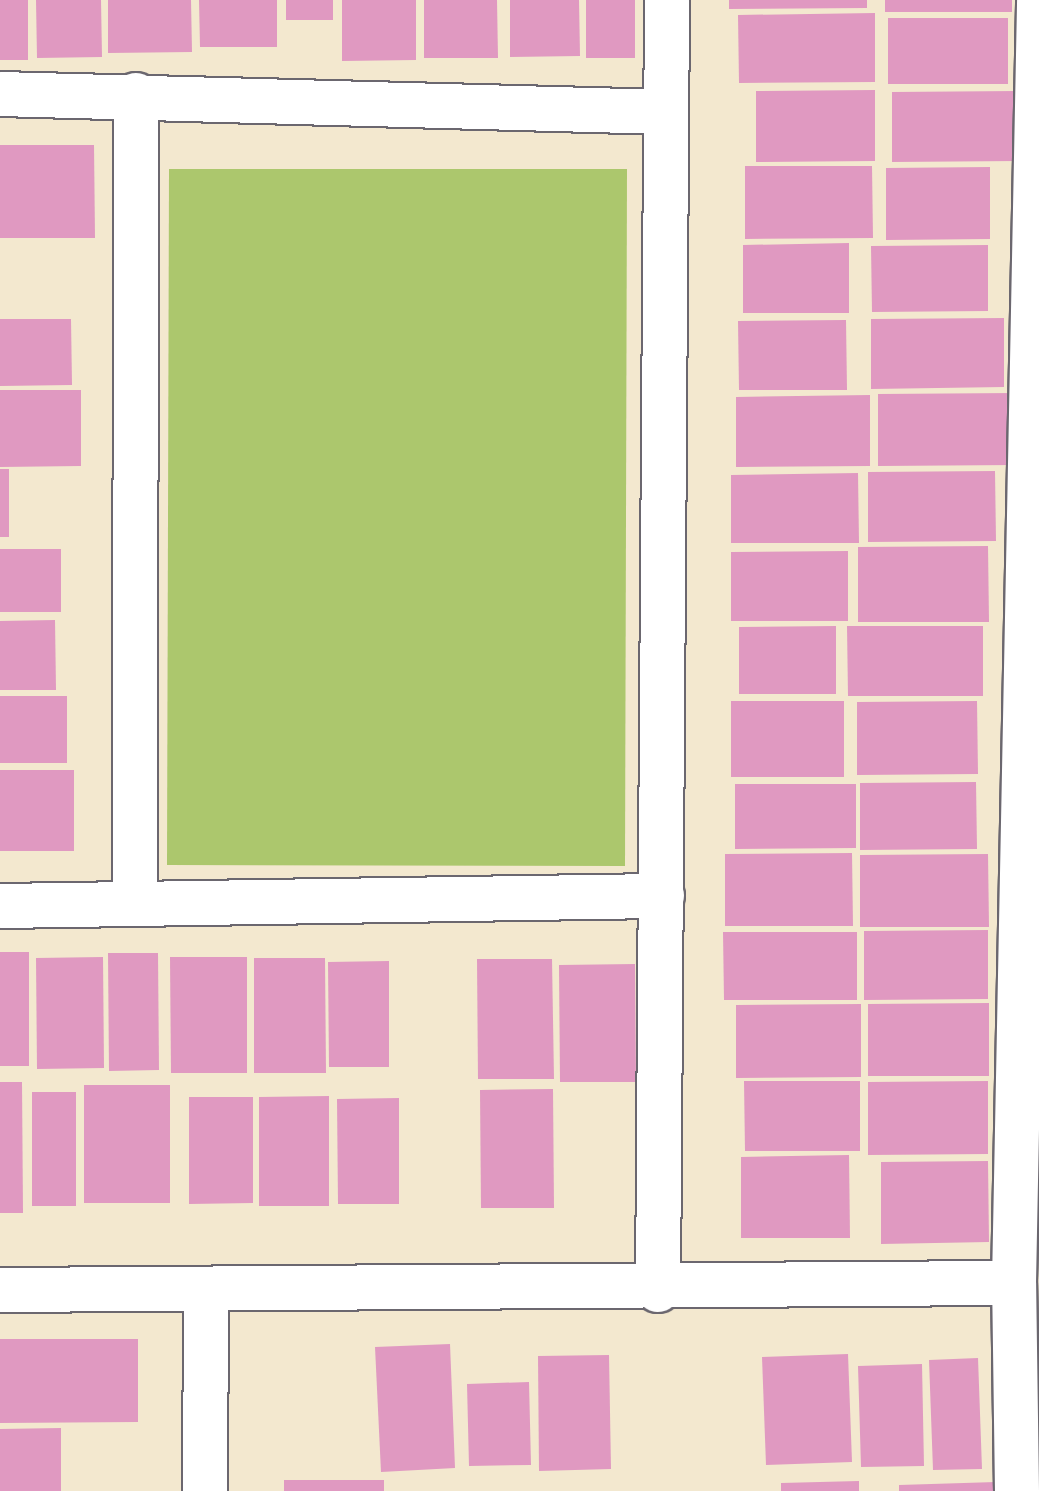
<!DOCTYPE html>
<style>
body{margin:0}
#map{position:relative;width:1039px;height:1491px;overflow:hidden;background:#f3e8cf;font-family:Delius,sans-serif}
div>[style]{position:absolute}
.green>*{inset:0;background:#acc76d}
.building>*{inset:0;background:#e099c1}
.roads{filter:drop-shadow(2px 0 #6b676f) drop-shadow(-2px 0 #6b676f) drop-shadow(0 2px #6b676f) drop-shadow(0 -2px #6b676f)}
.street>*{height:44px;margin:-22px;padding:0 22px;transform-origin:22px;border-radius:22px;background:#fff}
span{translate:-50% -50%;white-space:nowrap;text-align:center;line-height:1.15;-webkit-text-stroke:6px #fdfcf7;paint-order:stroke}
</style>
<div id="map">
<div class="green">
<i style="clip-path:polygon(169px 169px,627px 169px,625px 866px,167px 865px)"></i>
</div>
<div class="building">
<i style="clip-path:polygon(0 0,28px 0,28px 60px,0 60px)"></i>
<i style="clip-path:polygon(36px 0,101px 0,102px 57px,37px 58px)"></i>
<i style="clip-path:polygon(108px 0,191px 0,192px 52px,108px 53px)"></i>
<i style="clip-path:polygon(199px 0,277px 0,277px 47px,200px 47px)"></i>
<i style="clip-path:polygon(286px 0,333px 0,333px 20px,286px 20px)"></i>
<i style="clip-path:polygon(342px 0,416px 0,416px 60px,342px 61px)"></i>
<i style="clip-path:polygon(424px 0,497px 0,498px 58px,424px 58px)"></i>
<i style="clip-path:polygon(510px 0,579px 0,580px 56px,510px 57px)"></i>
<i style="clip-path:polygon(586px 0,635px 0,635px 58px,586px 58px)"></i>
<i style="clip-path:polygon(729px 0,867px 0,867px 8px,729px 9px)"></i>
<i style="clip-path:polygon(885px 0,1012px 0,1012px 12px,885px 12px)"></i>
<i style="clip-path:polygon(875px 13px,875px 82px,739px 83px,738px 15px)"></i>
<i style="clip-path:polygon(888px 18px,1008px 18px,1008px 84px,888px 84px)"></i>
<i style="clip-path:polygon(875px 90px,875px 161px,756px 162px,756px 91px)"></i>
<i style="clip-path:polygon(1020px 91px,1020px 161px,892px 162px,892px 92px)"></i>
<i style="clip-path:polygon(0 145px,94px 145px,95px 238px,0 238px)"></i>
<i style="clip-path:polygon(745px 166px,872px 166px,873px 238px,745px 239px)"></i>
<i style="clip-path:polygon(990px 167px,990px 239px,886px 240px,886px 168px)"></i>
<i style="clip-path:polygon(849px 243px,849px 313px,743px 313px,743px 245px)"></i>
<i style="clip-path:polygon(988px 245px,988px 311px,872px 312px,871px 246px)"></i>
<i style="clip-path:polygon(1004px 318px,1004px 387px,871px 389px,871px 319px)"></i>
<i style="clip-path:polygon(0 319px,71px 319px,72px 385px,0 386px)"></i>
<i style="clip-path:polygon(846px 320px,847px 390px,739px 390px,738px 321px)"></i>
<i style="clip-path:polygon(0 390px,81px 390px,81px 466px,0 467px)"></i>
<i style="clip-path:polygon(1015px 393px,1016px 465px,878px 466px,878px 394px)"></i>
<i style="clip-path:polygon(870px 395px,870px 466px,736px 467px,736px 397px)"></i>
<i style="clip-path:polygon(0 469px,9px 469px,9px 537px,0 537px)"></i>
<i style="clip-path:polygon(995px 471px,996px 541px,868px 542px,868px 472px)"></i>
<i style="clip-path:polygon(858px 473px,859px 543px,731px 543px,731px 475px)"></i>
<i style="clip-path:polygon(988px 546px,989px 622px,858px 622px,858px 547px)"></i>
<i style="clip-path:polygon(0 549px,61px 549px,61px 612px,0 612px)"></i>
<i style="clip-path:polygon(848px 551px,848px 621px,731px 621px,731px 552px)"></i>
<i style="clip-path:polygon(55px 620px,56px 690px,0 690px,0 621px)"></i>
<i style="clip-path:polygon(836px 626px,836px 694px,739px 694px,739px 627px)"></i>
<i style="clip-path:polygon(847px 626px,983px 626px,983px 696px,848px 696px)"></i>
<i style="clip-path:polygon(0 696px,67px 696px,67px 763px,0 763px)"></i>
<i style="clip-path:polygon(731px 701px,844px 701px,844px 777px,731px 777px)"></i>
<i style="clip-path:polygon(977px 701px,978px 774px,857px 775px,857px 702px)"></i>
<i style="clip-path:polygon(0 770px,74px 770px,74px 851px,0 851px)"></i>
<i style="clip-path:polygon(976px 782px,977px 849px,860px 850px,860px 783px)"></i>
<i style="clip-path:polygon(735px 784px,856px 784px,856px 848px,735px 849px)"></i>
<i style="clip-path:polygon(852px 853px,853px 926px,725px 926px,725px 854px)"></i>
<i style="clip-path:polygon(988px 854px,989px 927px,860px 927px,860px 855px)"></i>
<i style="clip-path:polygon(988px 930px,988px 999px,864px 1000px,864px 931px)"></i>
<i style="clip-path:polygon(723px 932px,857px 932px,857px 1000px,724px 1000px)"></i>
<i style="clip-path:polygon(0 952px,29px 952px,29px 1066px,0 1066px)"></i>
<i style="clip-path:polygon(108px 953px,158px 953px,159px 1070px,109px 1071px)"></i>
<i style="clip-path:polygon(103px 957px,104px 1068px,37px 1069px,36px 958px)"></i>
<i style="clip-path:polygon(170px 957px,247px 957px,247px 1073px,171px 1073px)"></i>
<i style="clip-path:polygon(254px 958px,325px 958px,326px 1073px,254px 1073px)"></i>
<i style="clip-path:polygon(477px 959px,552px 959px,554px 1079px,478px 1079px)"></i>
<i style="clip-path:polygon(389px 961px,389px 1067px,329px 1067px,328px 962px)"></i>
<i style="clip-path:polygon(635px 964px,636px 1082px,560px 1082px,559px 965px)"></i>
<i style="clip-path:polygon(989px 1003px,989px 1076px,868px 1076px,868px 1004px)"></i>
<i style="clip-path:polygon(861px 1004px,861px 1077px,736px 1078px,736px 1005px)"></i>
<i style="clip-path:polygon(744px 1081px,860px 1081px,860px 1151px,745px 1151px)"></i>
<i style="clip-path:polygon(988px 1081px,988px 1154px,868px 1155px,868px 1082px)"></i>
<i style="clip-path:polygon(0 1082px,22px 1082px,23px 1213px,0 1213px)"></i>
<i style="clip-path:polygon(84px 1085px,170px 1085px,170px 1203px,84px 1203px)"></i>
<i style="clip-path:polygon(553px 1089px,554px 1208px,481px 1208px,480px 1090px)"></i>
<i style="clip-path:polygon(32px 1092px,76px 1092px,76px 1206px,32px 1206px)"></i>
<i style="clip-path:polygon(329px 1096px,329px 1206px,259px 1206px,259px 1097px)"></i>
<i style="clip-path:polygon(189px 1097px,253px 1097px,253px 1203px,189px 1204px)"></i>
<i style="clip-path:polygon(399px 1098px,399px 1204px,338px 1204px,337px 1099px)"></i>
<i style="clip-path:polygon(849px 1155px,850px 1238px,741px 1238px,741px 1157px)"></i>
<i style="clip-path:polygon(988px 1161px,989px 1242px,881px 1244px,881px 1162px)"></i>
<i style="clip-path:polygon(0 1339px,138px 1339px,138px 1422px,0 1423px)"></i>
<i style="clip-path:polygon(450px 1344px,455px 1468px,381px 1472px,375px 1347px)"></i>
<i style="clip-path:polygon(848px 1354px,852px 1462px,766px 1465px,762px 1357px)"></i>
<i style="clip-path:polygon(609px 1355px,611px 1469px,539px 1471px,538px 1356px)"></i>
<i style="clip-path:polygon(978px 1358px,982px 1469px,933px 1470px,929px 1360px)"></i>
<i style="clip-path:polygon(922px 1364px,924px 1466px,861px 1467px,858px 1366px)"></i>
<i style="clip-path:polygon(529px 1382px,531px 1465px,469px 1466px,467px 1384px)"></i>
<i style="clip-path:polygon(61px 1428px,61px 1491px,0 1491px,0 1429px)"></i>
<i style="clip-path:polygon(284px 1480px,384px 1480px,384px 1491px,284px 1491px)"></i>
<i style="clip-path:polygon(859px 1481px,859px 1491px,781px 1491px,781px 1483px)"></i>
<i style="clip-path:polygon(996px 1482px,997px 1491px,899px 1491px,899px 1485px)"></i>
</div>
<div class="roads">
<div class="street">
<i style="left:0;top:94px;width:666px;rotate:1.55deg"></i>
<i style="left:135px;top:904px;width:809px;rotate:-89.93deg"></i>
<i style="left:0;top:906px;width:662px;rotate:-0.87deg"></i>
<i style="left:0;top:1290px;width:1014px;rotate:-0.4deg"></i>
<i style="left:658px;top:1290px;width:1290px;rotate:-89.6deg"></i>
<i style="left:205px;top:1491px;width:199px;rotate:-89.7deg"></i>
<i style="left:1017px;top:1491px;width:208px;rotate:-90.8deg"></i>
<i style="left:1014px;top:1283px;width:1283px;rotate:-88.88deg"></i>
</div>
</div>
</div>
